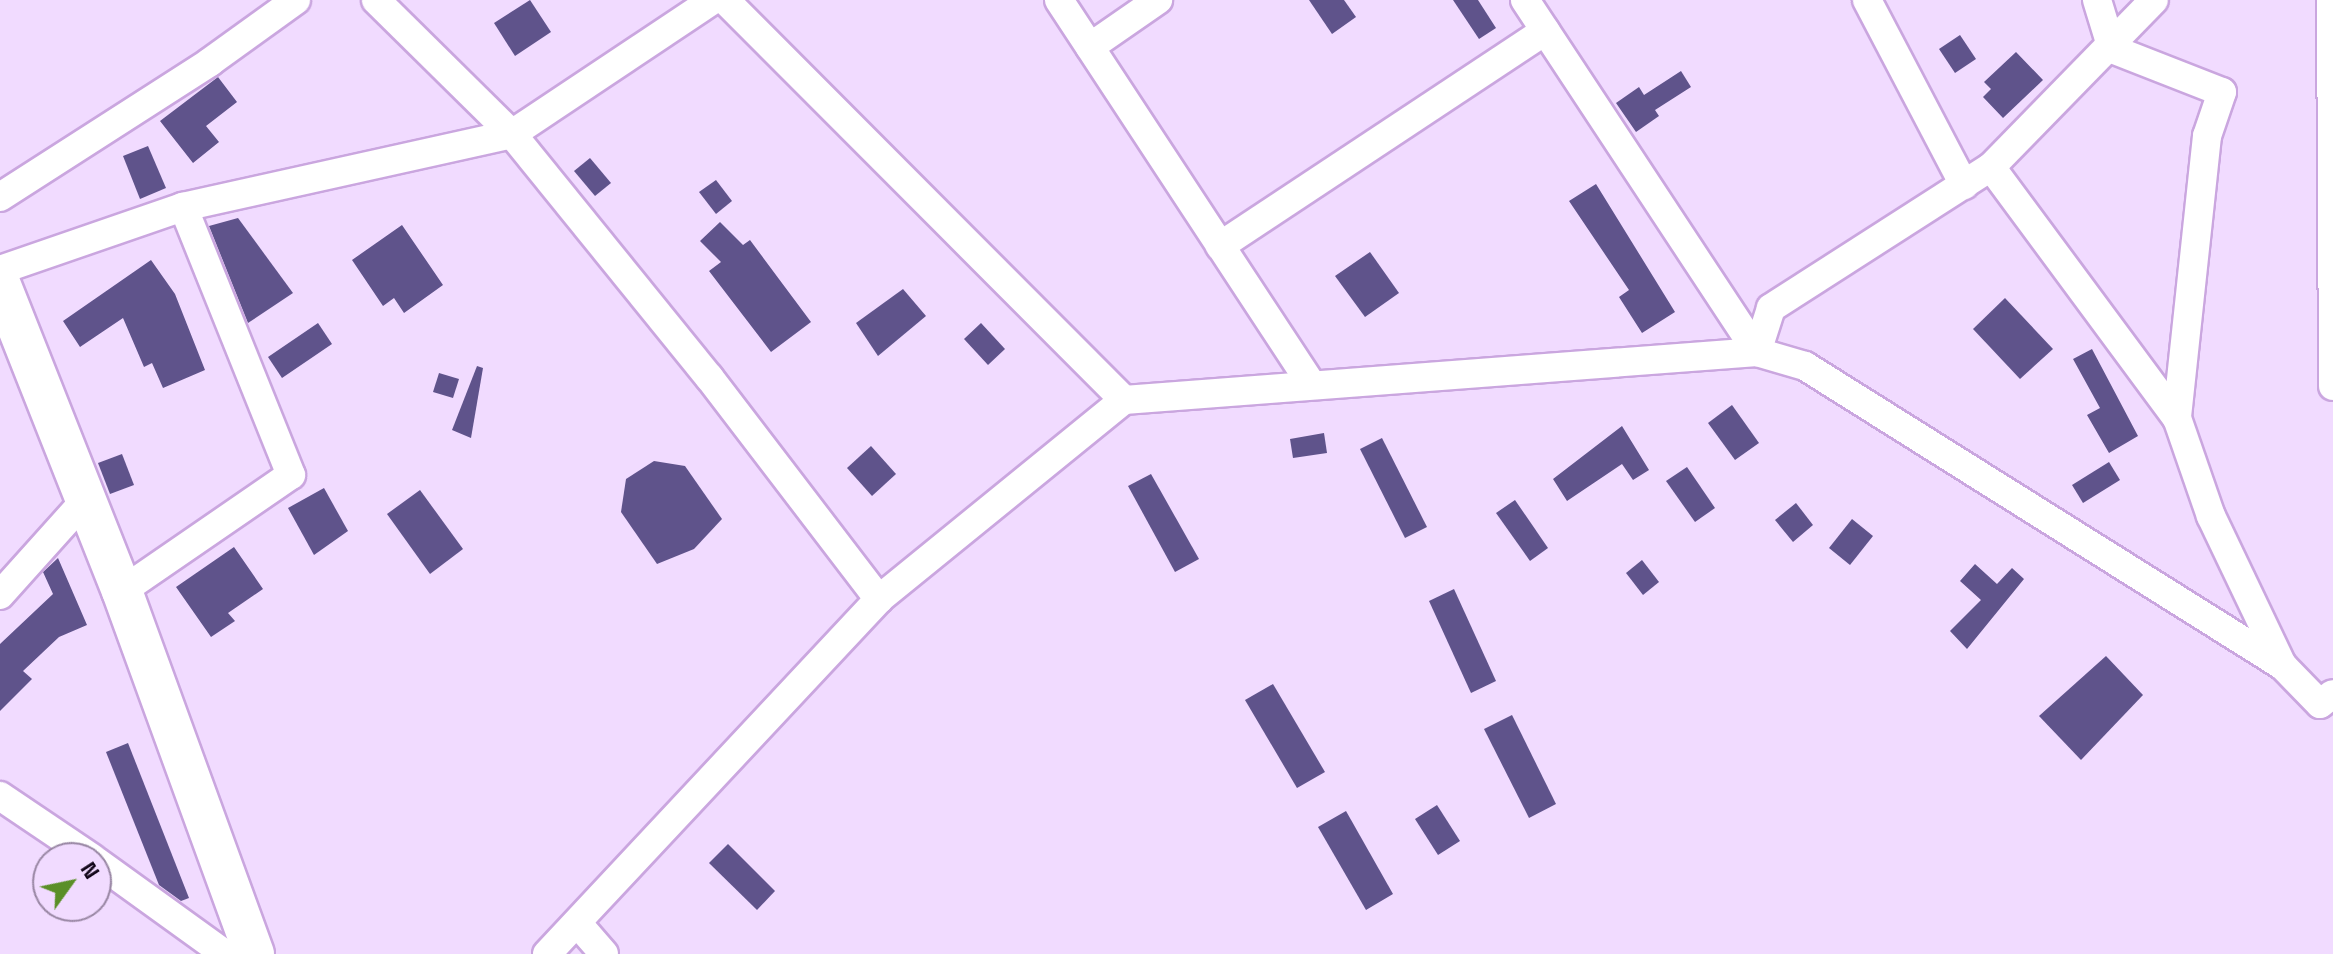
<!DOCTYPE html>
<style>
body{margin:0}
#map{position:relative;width:2333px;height:954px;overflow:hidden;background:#f1dbff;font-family:"Space Grotesk",sans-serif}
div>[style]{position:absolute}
.building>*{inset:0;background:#5f538b}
.roads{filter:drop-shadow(2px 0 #caa6df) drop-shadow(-2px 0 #caa6df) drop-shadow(0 2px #caa6df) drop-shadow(0 -2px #caa6df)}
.minor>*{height:28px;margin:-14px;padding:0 14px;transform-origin:14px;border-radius:14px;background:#fff}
.secondary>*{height:40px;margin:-20px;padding:0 20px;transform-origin:20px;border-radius:20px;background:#fff}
span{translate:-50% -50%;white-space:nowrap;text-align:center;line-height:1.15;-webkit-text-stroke:8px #f1dbff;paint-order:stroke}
.north{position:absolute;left:32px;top:842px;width:80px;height:80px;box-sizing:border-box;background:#f1dbff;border:2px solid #9886a3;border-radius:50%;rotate:57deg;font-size:22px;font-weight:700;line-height:32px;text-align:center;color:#120619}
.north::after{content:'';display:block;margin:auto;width:28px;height:36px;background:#5a8f27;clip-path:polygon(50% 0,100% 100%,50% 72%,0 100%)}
</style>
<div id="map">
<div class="building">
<i style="clip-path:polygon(530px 0,551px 32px,515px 56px,494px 23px)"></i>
<i style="clip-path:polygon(1309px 0,1344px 0,1356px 17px,1332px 34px)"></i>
<i style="clip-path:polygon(1453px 0,1478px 0,1496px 28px,1479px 39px)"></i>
<i style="clip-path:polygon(1960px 35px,1976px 59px,1955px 73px,1939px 49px)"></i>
<i style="clip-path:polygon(2016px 52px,2043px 80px,2003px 118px,1983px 97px,1991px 89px,1984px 82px)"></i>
<i style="clip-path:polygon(1681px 71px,1691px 87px,1655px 110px,1659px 116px,1636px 132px,1616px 103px,1639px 87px,1644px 95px)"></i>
<i style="clip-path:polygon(218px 77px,237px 102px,206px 126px,219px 142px,193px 163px,160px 121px)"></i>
<i style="clip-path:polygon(148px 146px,166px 188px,140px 199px,123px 156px)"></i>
<i style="clip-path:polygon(590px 158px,611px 183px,595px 196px,574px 171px)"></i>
<i style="clip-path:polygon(716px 180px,732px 201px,716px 214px,699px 192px)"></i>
<i style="clip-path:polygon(1596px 184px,1675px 312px,1642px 333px,1619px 297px,1629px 290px,1569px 201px)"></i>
<i style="clip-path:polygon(238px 218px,293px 293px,248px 323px,209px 226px)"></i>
<i style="clip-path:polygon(720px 222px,743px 245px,750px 240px,811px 322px,771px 352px,709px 271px,721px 262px,700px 241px)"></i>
<i style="clip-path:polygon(402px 225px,443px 285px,404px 313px,394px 298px,383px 306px,352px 260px)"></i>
<i style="clip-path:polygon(1370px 252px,1399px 293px,1365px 317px,1335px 276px)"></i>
<i style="clip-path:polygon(151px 260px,175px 294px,205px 370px,163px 388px,152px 363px,144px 367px,123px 318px,80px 347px,63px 321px)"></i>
<i style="clip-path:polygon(903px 289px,926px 316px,878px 356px,856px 323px)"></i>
<i style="clip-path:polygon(2005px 298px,2053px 349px,2020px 379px,1973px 329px)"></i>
<i style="clip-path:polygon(318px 323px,332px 344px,282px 378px,268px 357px)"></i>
<i style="clip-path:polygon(981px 323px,1005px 349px,988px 365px,964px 339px)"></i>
<i style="clip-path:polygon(2092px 349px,2138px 436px,2109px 453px,2087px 415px,2100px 408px,2073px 359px)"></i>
<i style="clip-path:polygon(477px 366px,483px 368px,471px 438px,452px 430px)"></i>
<i style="clip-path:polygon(439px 373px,459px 379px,453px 398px,433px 392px)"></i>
<i style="clip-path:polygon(1732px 405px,1759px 443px,1735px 460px,1708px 423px)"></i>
<i style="clip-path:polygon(1622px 426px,1649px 470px,1633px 480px,1622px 464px,1567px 501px,1553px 479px)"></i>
<i style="clip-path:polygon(1324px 433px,1327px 453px,1293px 458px,1290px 439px)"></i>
<i style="clip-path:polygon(1382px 438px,1427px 527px,1405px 538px,1360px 449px)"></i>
<i style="clip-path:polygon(871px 446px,896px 474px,872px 496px,847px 468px)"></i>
<i style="clip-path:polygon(122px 454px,134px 485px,110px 494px,98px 463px)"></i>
<i style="clip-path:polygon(654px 461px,685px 466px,722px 519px,694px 549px,657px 564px,621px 512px,626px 479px)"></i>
<i style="clip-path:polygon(2109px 462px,2120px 480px,2083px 503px,2072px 485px)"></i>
<i style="clip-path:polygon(1687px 467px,1715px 508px,1695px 522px,1666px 481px)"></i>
<i style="clip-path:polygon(1151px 474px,1199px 559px,1175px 572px,1128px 486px)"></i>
<i style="clip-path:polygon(324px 488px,348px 531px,314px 555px,288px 508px)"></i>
<i style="clip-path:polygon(420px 490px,463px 549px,430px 574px,387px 514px)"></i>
<i style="clip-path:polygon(1515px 500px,1548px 548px,1530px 561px,1496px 513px)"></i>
<i style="clip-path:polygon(1796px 503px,1813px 525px,1793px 542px,1775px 520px)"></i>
<i style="clip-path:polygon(1852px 519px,1873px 536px,1850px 565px,1829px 548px)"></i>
<i style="clip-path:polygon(234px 547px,263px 589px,228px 613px,235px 621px,211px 637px,176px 587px)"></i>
<i style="clip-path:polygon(58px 558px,87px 625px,59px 637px,23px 671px,32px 679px,0 711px,0 644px,53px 594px,43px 572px)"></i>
<i style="clip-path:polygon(1642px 560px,1659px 582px,1643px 595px,1626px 573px)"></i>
<i style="clip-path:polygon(1975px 564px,1997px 584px,2012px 568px,2024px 579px,1967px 649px,1950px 631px,1981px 600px,1960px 581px)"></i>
<i style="clip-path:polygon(1454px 589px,1496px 681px,1471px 693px,1429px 601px)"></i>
<i style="clip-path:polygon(2106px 656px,2143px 695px,2081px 760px,2039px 716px)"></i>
<i style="clip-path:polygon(1273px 684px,1325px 772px,1297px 788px,1245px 700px)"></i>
<i style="clip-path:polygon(1512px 715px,1556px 804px,1529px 818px,1484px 729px)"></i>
<i style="clip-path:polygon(128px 743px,189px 898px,181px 901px,159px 885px,106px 752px)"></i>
<i style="clip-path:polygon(1437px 805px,1460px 841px,1438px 855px,1415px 819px)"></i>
<i style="clip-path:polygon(1346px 811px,1393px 894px,1366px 910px,1318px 827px)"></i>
<i style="clip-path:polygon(728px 844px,775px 891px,757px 910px,709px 863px)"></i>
</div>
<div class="roads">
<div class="minor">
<i style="left:376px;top:0;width:191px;rotate:44.6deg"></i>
<i style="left:512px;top:134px;width:313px;rotate:51deg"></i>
<i style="left:709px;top:377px;width:280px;rotate:52.6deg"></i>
<i style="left:879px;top:599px;width:316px;rotate:-39.1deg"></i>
<i style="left:1124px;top:400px;width:635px;rotate:-4.34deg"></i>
<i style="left:1757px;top:352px;width:50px;rotate:16.3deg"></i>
<i style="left:1805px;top:366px;width:564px;rotate:32.11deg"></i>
<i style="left:2283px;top:666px;width:53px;rotate:45.8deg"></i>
<i style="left:2320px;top:704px;width:16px;rotate:-38deg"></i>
<i style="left:725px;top:0;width:565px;rotate:45.07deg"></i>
<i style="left:1059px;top:0;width:458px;rotate:56.7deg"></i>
<i style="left:1525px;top:0;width:422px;rotate:56.6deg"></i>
<i style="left:1867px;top:0;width:209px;rotate:62.3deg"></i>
<i style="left:2097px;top:0;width:51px;rotate:73deg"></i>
<i style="left:2331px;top:0;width:386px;rotate:89.7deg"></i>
<i style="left:1090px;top:47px;width:83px;rotate:-34.7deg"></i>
<i style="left:2112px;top:49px;width:118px;rotate:21.4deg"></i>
<i style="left:2222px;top:92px;width:46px;rotate:108.8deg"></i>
<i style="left:2207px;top:136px;width:284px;rotate:96.1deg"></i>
<i style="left:1991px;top:167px;width:312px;rotate:53.5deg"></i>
<i style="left:2177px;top:418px;width:104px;rotate:70.9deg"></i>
<i style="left:2211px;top:516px;width:165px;rotate:64.5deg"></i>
<i style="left:0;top:197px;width:250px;rotate:-32.7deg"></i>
<i style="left:210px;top:62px;width:106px;rotate:-35.8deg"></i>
<i style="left:1220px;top:246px;width:390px;rotate:-33.5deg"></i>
<i style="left:0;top:270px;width:194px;rotate:-19deg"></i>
<i style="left:183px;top:207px;width:337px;rotate:-12.5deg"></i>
<i style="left:512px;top:134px;width:242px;rotate:-33.7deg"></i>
<i style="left:1757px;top:352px;width:46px;rotate:-72.3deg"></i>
<i style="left:1771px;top:308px;width:261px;rotate:-32.7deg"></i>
<i style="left:1991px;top:167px;width:233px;rotate:-45.7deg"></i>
<i style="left:122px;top:591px;width:205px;rotate:-34.5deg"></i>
<i style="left:291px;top:475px;width:289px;rotate:-111.9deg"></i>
<i style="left:0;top:595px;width:129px;rotate:-48.1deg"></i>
<i style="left:0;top:796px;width:111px;rotate:34deg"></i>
<i style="left:96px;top:861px;width:159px;rotate:35.8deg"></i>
<i style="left:579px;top:925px;width:38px;rotate:49deg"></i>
<i style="left:547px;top:954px;width:486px;rotate:-46.9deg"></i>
</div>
<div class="secondary">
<i style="left:0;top:283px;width:331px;rotate:68.4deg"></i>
<i style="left:122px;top:591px;width:386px;rotate:70deg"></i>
</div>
</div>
<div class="north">N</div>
</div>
